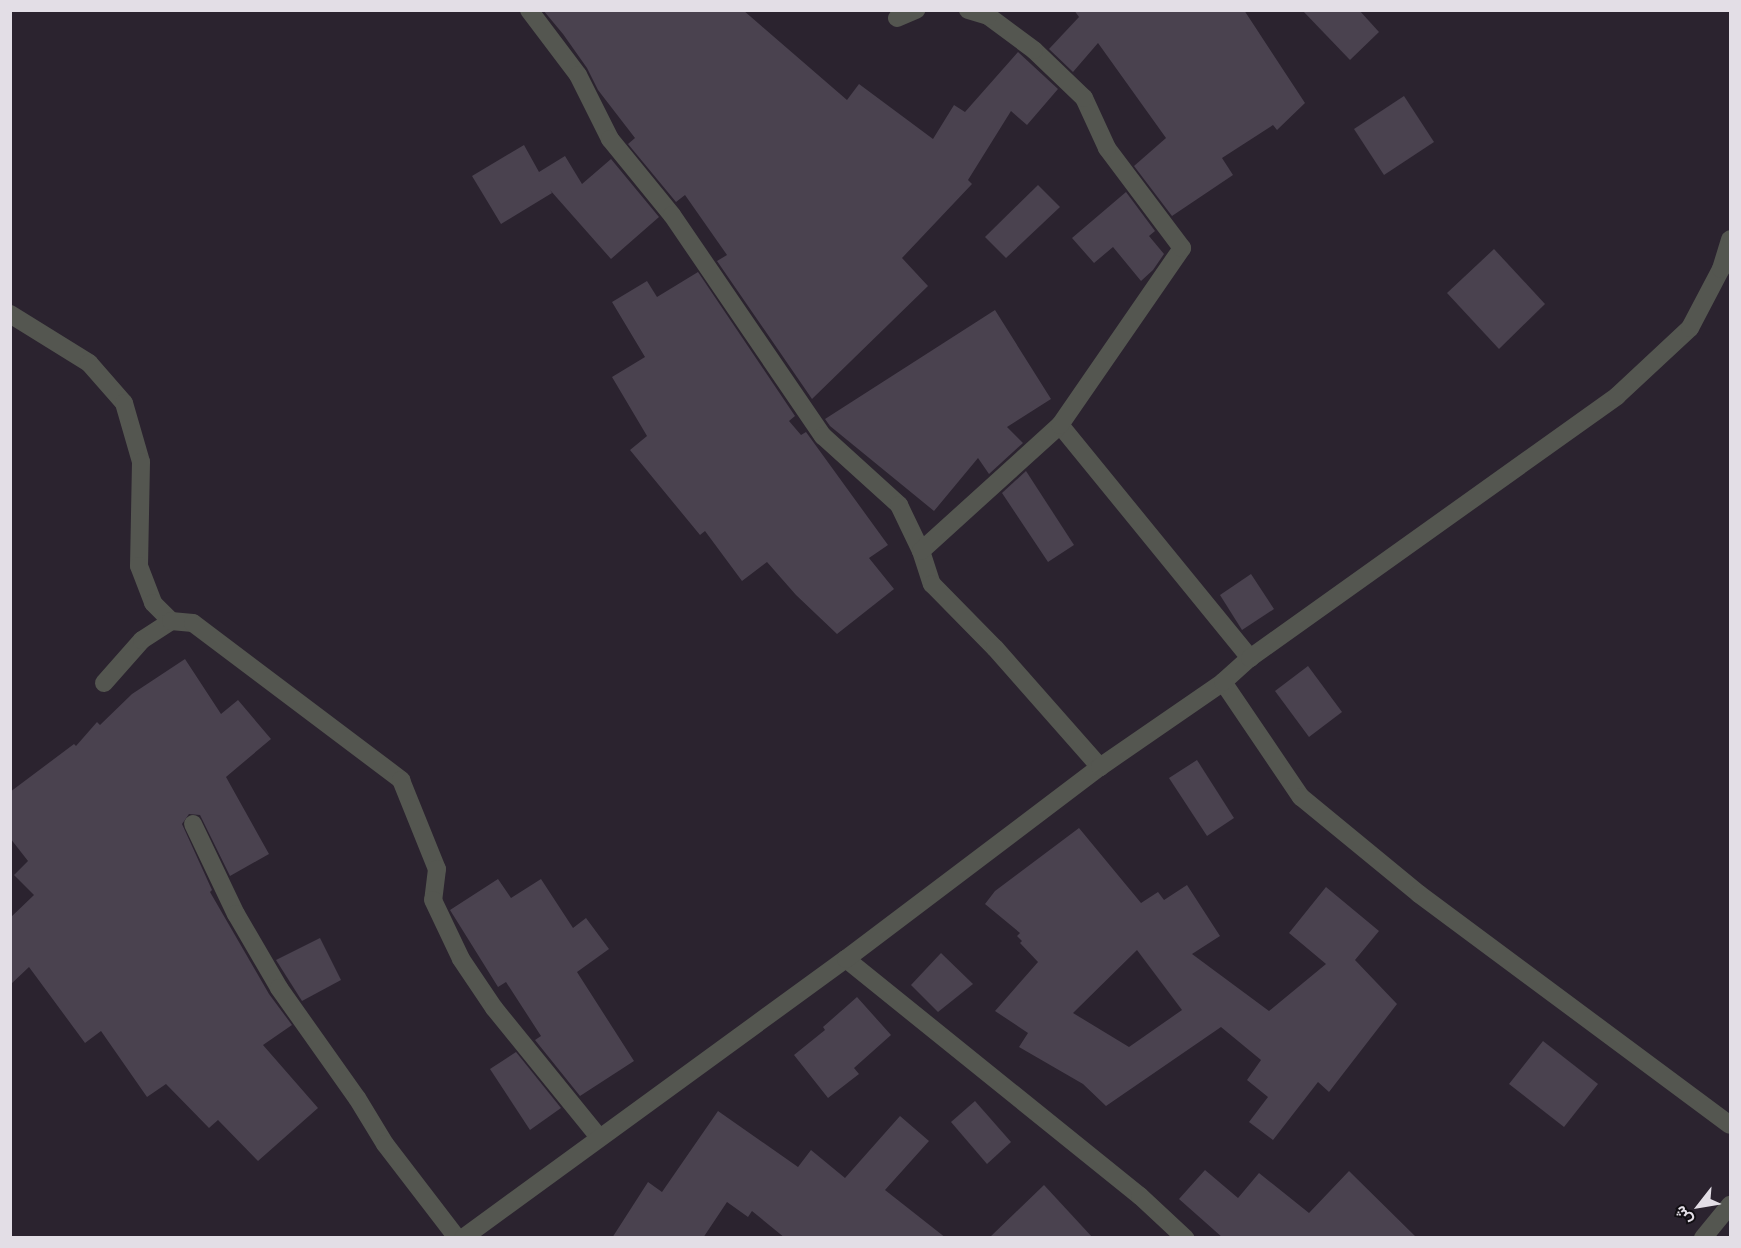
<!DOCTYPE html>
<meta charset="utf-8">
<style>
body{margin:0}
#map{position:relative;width:1741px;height:1248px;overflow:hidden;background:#2b232f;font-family:"Fira Sans",Vazirmatn,sans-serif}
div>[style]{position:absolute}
.building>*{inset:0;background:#4a424f}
.street>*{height:18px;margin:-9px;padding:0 9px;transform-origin:9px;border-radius:9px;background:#545650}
span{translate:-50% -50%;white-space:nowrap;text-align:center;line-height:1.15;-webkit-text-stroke:4.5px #110e13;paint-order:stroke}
.frame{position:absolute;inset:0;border:12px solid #e3dee6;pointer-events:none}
.north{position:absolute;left:1669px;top:1176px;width:60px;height:60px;-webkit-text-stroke:4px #110e13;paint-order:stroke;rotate:239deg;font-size:16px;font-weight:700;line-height:24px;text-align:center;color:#e3dee6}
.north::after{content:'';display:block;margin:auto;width:21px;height:27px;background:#e3dee6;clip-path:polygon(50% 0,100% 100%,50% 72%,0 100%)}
</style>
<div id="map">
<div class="building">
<i style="clip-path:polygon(543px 10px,743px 10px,847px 100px,859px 84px,933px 139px,954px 105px,965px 112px,1018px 52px,1058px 89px,1027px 125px,1011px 111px,968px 180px,972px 184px,902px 258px,928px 286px,812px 399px,717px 261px,727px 255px,685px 195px,676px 202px,628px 144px,635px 138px,598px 90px,587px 68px,563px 34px)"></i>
<i style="clip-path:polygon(1074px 10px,1244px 10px,1305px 103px,1277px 130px,1273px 125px,1222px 158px,1233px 175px,1172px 216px,1134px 166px,1166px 138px,1098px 43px,1073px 72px,1049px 49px,1079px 17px)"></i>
<i style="clip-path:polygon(1302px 10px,1359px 10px,1379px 32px,1350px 60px)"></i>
<i style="clip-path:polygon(1404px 96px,1434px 142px,1384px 175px,1354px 129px)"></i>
<i style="clip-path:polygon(524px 145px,539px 172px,565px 156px,582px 184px,611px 159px,659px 217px,611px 259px,550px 190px,552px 193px,501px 224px,472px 176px)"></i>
<i style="clip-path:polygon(1038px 185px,1060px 207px,1006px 258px,985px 237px)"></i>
<i style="clip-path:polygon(1126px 192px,1155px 231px,1149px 236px,1164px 254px,1153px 270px,1141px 281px,1113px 247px,1094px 263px,1072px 238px)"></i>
<i style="clip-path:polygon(1494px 249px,1545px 304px,1499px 349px,1447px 293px)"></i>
<i style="clip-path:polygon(698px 272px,795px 416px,789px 421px,801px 435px,806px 432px,888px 545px,869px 558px,894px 589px,837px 634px,796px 595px,767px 562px,742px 581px,705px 531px,700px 535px,630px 450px,647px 436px,612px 377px,645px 357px,612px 302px,647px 281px,657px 297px)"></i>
<i style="clip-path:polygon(995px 310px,1051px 399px,1007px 427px,1023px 443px,1013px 452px,989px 474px,978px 458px,934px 511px,830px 426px,825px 419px)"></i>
<i style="clip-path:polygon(1026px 471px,1074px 545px,1048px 562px,1002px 493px)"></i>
<i style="clip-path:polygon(1251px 574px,1274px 609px,1242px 630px,1220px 595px)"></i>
<i style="clip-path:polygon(185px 659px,221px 714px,238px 700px,271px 739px,226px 777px,269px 854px,230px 876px,200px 815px,189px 814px,182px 824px,212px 890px,210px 892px,269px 994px,292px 1025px,263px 1045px,318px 1108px,258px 1161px,218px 1120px,209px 1128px,166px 1084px,147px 1097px,101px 1031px,85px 1043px,29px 967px,10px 985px,10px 918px,34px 895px,14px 875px,28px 861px,10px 838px,10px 792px,74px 744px,76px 746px,97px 722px,100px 725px,132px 694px)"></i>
<i style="clip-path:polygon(1308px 666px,1342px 712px,1309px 737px,1275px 691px)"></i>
<i style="clip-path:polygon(1197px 760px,1234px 818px,1207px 836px,1169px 778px)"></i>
<i style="clip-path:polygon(evenodd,1079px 828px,1141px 903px,1158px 892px,1164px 900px,1187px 885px,1220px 936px,1192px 954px,1269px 1011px,1326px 964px,1289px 933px,1326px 887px,1379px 931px,1355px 960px,1397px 1004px,1329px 1092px,1318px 1082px,1273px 1140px,1249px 1122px,1268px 1097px,1247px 1080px,1261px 1060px,1221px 1027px,1106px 1106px,1083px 1084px,1019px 1047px,1028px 1033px,995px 1011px,1038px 962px,1020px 943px,1022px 941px,1017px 936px,1020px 933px,985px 904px,995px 891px,1079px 828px,1137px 950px,1182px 1010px,1129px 1047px,1073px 1013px,1137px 950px)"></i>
<i style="clip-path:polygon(498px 879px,511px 898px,541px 879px,573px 928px,586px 918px,609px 949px,577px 972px,634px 1061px,580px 1096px,535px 1040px,541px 1036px,506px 982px,498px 987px,450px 910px)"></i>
<i style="clip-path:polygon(320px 938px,341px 980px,302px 1001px,276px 960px)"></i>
<i style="clip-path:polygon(941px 953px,973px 984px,938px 1012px,911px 985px)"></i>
<i style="clip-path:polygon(857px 997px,891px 1035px,854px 1068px,859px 1074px,828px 1098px,794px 1055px,825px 1030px,823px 1027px)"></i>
<i style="clip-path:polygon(1543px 1041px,1598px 1084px,1564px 1127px,1509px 1084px)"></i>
<i style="clip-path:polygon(516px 1052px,561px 1108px,530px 1130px,490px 1069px)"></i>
<i style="clip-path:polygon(975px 1101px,1011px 1142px,987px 1164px,951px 1122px)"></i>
<i style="clip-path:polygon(718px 1111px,798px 1167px,811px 1150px,845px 1178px,900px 1116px,929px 1141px,885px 1190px,946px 1238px,785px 1238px,752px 1211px,748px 1217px,727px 1202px,703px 1238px,612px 1238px,648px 1182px,662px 1192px)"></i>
<i style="clip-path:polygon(1205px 1170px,1238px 1198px,1259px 1173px,1309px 1213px,1349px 1171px,1417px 1238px,1223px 1238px,1179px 1199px)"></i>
<i style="clip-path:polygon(1044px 1185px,1093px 1238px,989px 1238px)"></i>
</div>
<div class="street">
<i style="left:529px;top:10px;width:81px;rotate:53deg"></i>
<i style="left:578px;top:75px;width:72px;rotate:63.4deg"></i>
<i style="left:610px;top:139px;width:98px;rotate:50.8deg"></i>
<i style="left:672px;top:215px;width:268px;rotate:55.7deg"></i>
<i style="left:823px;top:436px;width:103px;rotate:42.2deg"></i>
<i style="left:899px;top:505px;width:51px;rotate:64.4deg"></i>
<i style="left:921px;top:551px;width:35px;rotate:72deg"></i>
<i style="left:932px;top:584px;width:90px;rotate:45.5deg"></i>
<i style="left:995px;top:648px;width:159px;rotate:48.6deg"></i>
<i style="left:897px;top:18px;width:21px;rotate:-23deg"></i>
<i style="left:10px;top:314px;width:93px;rotate:31.8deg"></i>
<i style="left:89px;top:363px;width:53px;rotate:48.8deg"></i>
<i style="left:124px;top:403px;width:61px;rotate:73.9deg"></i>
<i style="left:141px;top:462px;width:104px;rotate:91.1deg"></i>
<i style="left:139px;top:566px;width:40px;rotate:69deg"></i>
<i style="left:153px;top:603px;width:25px;rotate:45deg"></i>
<i style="left:1060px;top:425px;width:301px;rotate:50.8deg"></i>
<i style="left:921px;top:551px;width:188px;rotate:-42.2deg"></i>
<i style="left:1060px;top:425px;width:215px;rotate:-55.4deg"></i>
<i style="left:1182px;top:248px;width:125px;rotate:-126.9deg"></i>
<i style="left:1107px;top:148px;width:55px;rotate:-114.7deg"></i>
<i style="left:1084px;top:98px;width:69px;rotate:-136.2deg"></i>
<i style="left:1034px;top:50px;width:57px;rotate:-143.5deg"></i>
<i style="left:988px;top:16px;width:21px;rotate:-163deg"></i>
<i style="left:1223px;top:682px;width:139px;rotate:55.9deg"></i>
<i style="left:1301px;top:797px;width:153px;rotate:39.4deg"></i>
<i style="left:1419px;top:894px;width:387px;rotate:36.6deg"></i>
<i style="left:104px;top:683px;width:57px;rotate:-48.5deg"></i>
<i style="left:142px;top:640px;width:35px;rotate:-33deg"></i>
<i style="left:171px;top:621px;width:22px;rotate:5deg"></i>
<i style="left:193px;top:623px;width:261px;rotate:37deg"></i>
<i style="left:401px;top:780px;width:96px;rotate:68deg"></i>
<i style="left:437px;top:869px;width:31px;rotate:97deg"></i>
<i style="left:433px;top:900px;width:65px;rotate:64.6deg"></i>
<i style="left:461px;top:959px;width:59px;rotate:56deg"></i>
<i style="left:494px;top:1008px;width:166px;rotate:50.9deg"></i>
<i style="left:193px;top:824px;width:100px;rotate:64.5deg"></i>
<i style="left:236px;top:914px;width:86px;rotate:59.8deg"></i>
<i style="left:279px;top:988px;width:135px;rotate:54.7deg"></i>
<i style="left:357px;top:1098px;width:54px;rotate:58.7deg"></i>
<i style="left:385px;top:1144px;width:118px;rotate:52.5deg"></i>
<i style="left:846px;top:959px;width:378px;rotate:38.9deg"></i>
<i style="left:1140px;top:1196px;width:62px;rotate:43deg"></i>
<i style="left:463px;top:1238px;width:474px;rotate:-36.1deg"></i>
<i style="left:846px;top:959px;width:318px;rotate:-37.1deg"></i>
<i style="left:1100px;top:767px;width:150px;rotate:-34.6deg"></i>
<i style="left:1223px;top:682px;width:36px;rotate:-42deg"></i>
<i style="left:1250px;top:658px;width:451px;rotate:-35.5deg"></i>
<i style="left:1617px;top:396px;width:100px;rotate:-43deg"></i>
<i style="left:1690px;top:328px;width:67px;rotate:-62.3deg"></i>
<i style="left:1721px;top:269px;width:31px;rotate:-73deg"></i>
<i style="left:1703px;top:1238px;width:43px;rotate:-50.7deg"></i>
</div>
<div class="frame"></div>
<div class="north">ش</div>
</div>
